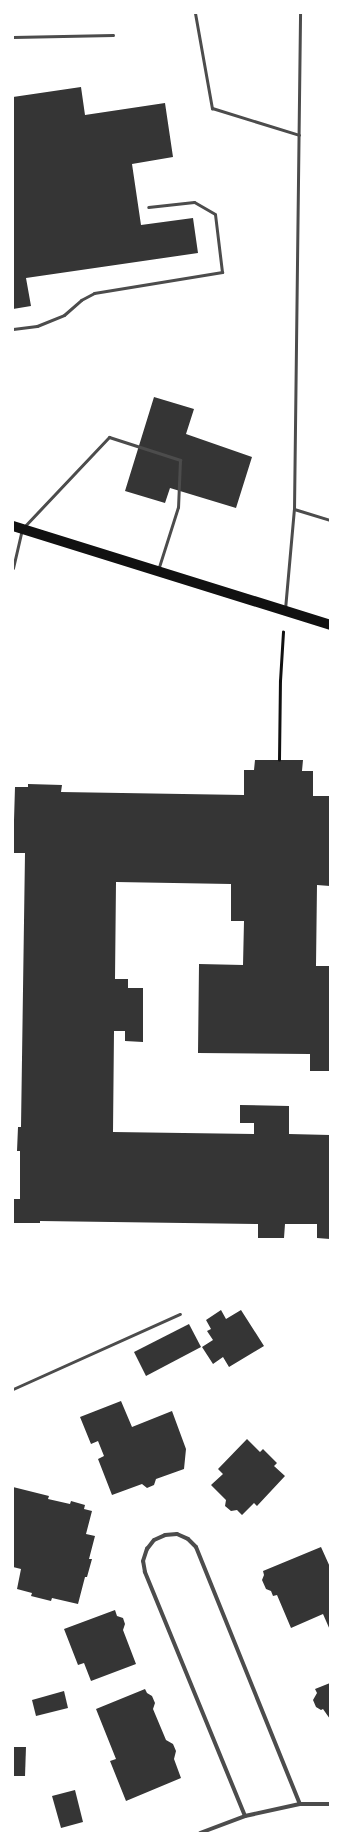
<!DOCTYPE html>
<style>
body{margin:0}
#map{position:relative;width:343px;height:1846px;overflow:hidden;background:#fff;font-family:Helvetica,sans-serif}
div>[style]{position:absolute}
.building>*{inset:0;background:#353535}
.path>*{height:2.5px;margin:-1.25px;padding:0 1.25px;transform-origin:1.25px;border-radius:1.25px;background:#111}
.service>*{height:3px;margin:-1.5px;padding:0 1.5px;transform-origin:1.5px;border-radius:1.5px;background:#4c4c4c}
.minor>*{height:4px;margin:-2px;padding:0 2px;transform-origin:2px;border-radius:2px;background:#4c4c4c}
.primary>*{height:10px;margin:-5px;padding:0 5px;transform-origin:5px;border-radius:5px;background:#111}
span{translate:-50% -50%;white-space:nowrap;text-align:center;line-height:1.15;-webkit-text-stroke:3px #fff;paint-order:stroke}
.frame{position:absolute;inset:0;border:14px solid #fff;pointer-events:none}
</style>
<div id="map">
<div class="building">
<i style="clip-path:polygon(81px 87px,85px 115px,165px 103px,173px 157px,132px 164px,141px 225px,193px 218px,198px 253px,26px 278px,31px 306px,13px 309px,13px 97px)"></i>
<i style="clip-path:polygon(154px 397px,194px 409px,186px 434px,252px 457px,236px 508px,170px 488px,165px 503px,125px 491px)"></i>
<i style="clip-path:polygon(255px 760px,303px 760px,302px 771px,313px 771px,313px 796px,330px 796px,330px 886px,317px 885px,316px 966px,330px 966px,330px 1071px,310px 1071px,310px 1054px,198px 1053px,199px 964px,243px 965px,244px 921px,231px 921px,231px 884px,116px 882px,115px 979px,128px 979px,128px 988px,143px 988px,143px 1042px,125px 1041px,125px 1031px,114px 1031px,113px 1132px,254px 1134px,254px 1123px,240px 1123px,240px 1105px,289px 1106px,289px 1134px,330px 1135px,330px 1239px,317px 1238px,317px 1224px,285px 1224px,284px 1238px,258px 1238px,258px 1224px,40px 1221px,40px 1223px,13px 1223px,13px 1199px,20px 1199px,20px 1151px,17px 1151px,18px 1127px,21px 1127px,25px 853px,13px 853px,15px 787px,28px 787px,28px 784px,62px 785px,61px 792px,244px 795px,244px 770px,254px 770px)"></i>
<i style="clip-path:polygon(221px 1310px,226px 1319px,241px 1310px,264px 1346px,229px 1367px,223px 1357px,213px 1364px,202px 1347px,213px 1340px,207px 1331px,211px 1329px,206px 1320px)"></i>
<i style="clip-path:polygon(189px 1324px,201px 1347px,146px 1376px,134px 1352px)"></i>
<i style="clip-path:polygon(121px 1401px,132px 1427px,172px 1411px,186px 1449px,184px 1469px,156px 1479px,154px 1485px,147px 1488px,142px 1484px,112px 1495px,98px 1459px,104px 1456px,98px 1441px,91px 1444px,80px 1417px)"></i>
<i style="clip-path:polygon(247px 1439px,260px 1452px,263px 1449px,277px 1463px,274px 1466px,285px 1476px,257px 1506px,254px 1503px,242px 1515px,237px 1510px,231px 1511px,225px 1506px,226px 1500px,211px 1485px,223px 1474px,218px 1469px)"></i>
<i style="clip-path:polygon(13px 1487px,49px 1496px,48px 1499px,70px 1504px,71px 1501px,85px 1505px,84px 1509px,92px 1511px,86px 1534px,95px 1536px,89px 1559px,92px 1559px,87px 1577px,85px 1577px,78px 1604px,52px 1598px,51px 1601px,31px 1596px,32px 1593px,17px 1589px,21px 1569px,13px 1567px)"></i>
<i style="clip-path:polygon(321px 1547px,330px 1567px,330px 1630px,323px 1614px,291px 1628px,277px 1595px,273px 1596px,271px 1591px,266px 1589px,262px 1580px,264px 1575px,263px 1571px)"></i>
<i style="clip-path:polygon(115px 1610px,117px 1616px,123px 1618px,125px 1624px,123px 1630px,136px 1664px,91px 1681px,84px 1663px,78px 1665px,64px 1629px)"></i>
<i style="clip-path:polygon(330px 1683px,330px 1719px,323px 1709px,321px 1710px,316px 1707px,313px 1700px,317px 1693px,315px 1689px)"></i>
<i style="clip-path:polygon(145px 1689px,147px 1693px,152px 1696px,155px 1703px,153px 1709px,166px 1740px,173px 1744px,176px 1751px,174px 1759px,181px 1778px,126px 1801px,110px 1761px,116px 1759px,96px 1709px)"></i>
<i style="clip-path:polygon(64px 1691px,68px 1708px,36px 1716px,32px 1700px)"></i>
<i style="clip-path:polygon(13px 1747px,26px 1747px,25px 1776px,13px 1776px)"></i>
<i style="clip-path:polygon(75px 1790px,83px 1822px,61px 1828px,52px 1796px)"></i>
</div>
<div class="path">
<i style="left:279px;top:760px;width:79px;rotate:-89.3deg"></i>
<i style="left:280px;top:681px;width:49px;rotate:-86.5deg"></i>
</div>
<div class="service">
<i style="left:195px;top:13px;width:97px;rotate:79.9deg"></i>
<i style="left:212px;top:108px;width:91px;rotate:17.2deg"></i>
<i style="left:13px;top:37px;width:100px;rotate:-1.1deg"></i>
<i style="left:13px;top:329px;width:24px;rotate:-7deg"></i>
<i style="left:37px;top:326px;width:29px;rotate:-22deg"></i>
<i style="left:64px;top:315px;width:23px;rotate:-41deg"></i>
<i style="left:81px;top:300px;width:15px;rotate:-28deg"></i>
<i style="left:94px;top:293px;width:130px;rotate:-9.3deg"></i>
<i style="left:222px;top:272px;width:58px;rotate:-96.9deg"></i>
<i style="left:215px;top:214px;width:24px;rotate:-150deg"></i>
<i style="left:194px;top:202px;width:46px;rotate:173.8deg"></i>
<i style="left:294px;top:509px;width:38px;rotate:17deg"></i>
<i style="left:13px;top:568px;width:40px;rotate:-77deg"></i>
<i style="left:22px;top:529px;width:127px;rotate:-46.6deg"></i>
<i style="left:109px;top:437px;width:75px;rotate:17.9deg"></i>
<i style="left:180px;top:460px;width:47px;rotate:92.4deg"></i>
<i style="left:178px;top:507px;width:66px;rotate:107.6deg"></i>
<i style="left:285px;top:609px;width:100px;rotate:-84.9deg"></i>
<i style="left:294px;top:509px;width:496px;rotate:-89.3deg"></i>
<i style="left:13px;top:1389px;width:183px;rotate:-24.2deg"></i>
</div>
<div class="minor">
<i style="left:245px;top:1816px;width:264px;rotate:-112.3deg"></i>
<i style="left:145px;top:1572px;width:11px;rotate:-100deg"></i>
<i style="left:143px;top:1561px;width:13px;rotate:-72deg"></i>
<i style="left:147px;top:1549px;width:11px;rotate:-52deg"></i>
<i style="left:154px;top:1540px;width:12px;rotate:-24deg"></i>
<i style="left:165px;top:1535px;width:12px;rotate:-5deg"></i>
<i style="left:177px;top:1534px;width:12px;rotate:24deg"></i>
<i style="left:188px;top:1539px;width:11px;rotate:45deg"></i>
<i style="left:196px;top:1547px;width:277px;rotate:68deg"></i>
<i style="left:200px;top:1833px;width:48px;rotate:-20.7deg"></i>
<i style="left:245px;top:1816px;width:56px;rotate:-12.3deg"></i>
<i style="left:300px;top:1804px;width:30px"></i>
</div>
<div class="primary">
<i style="left:13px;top:526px;width:332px;rotate:17.3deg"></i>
</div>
<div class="frame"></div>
</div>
